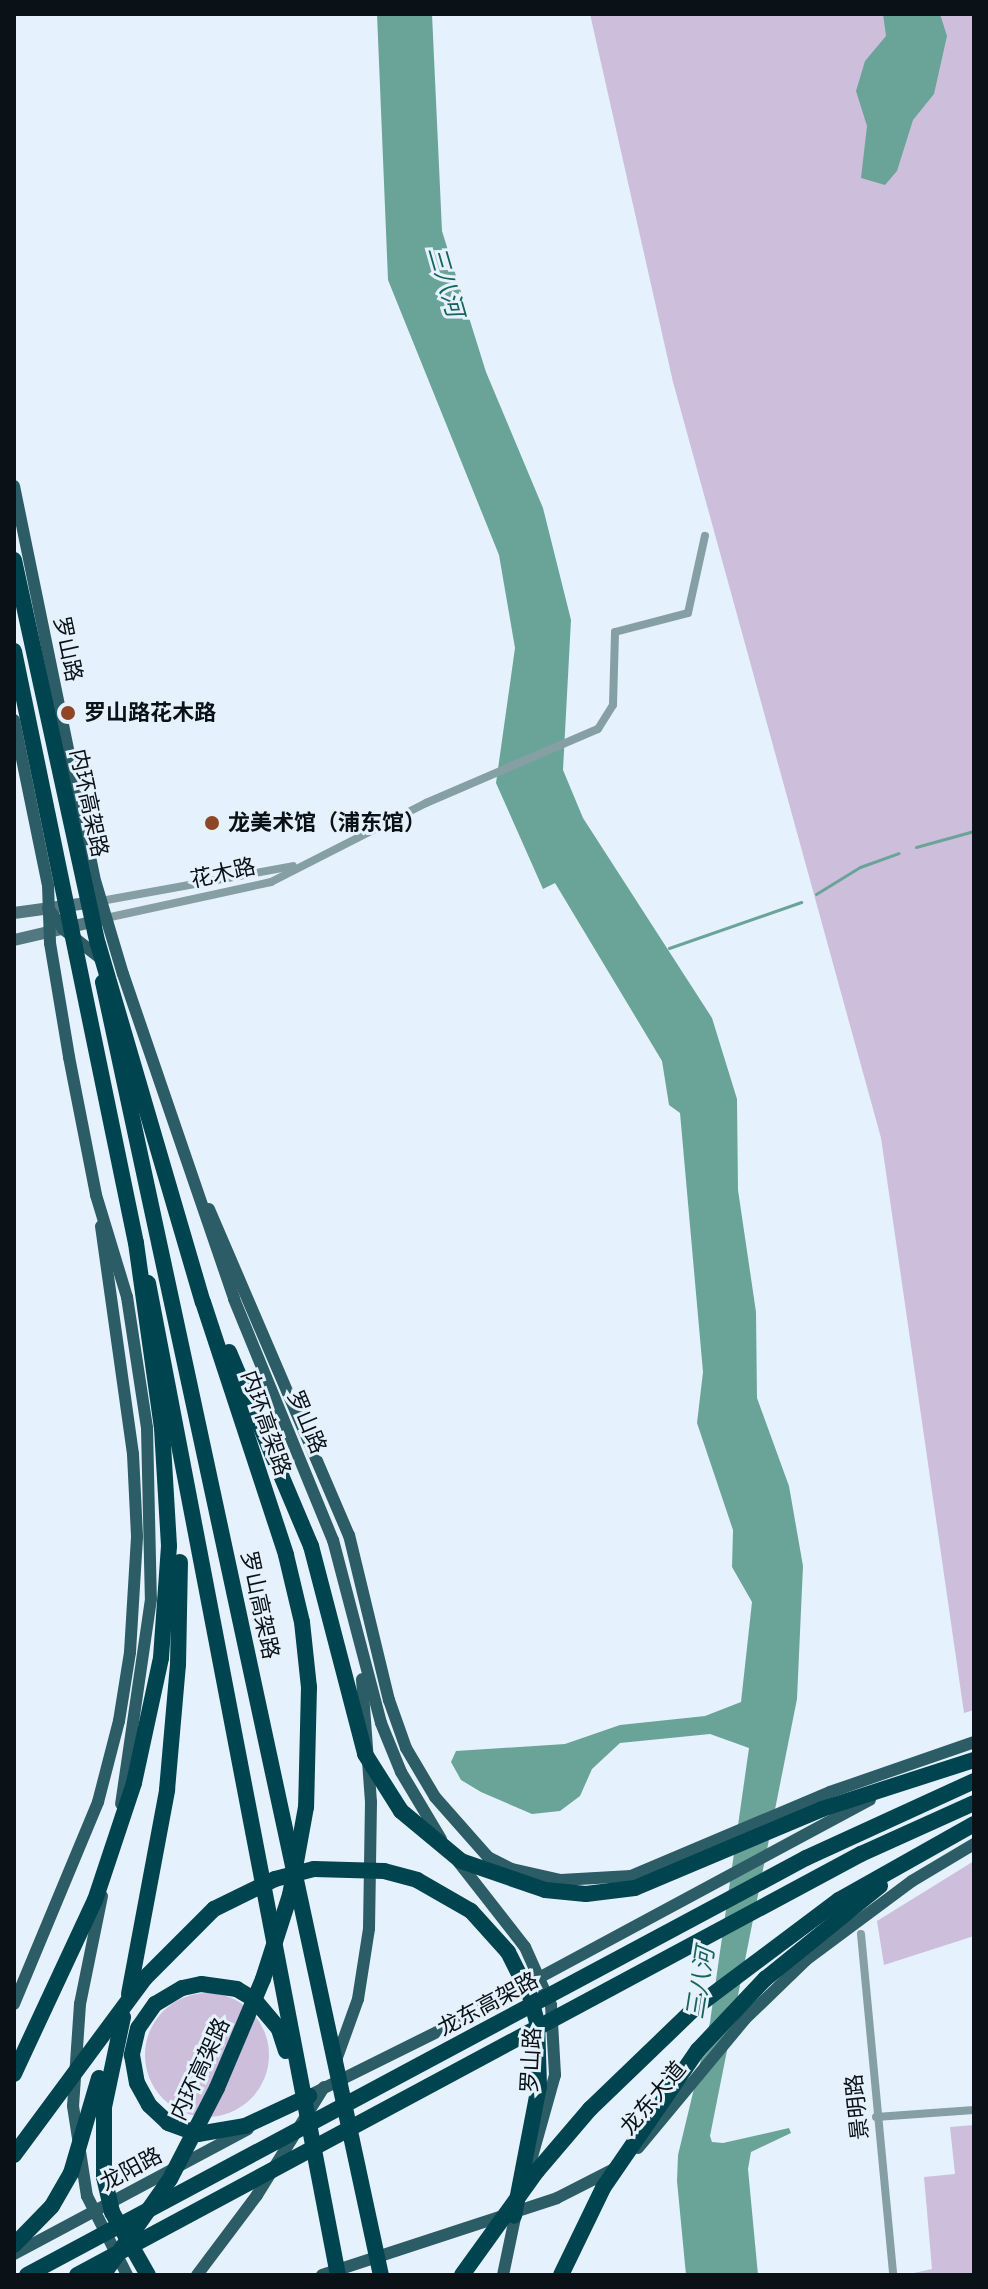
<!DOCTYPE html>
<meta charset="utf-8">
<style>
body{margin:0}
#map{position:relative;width:988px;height:2289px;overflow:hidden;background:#e5f2fd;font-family:Manrope,"Noto Sans SC",sans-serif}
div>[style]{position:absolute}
.green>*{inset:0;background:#cdbedb}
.round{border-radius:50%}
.water>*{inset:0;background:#6aa499}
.stream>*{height:3px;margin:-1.5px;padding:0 1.5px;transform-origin:1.5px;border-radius:1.5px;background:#6aa499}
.street>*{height:8px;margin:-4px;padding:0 4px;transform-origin:4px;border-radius:4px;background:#869fa4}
.secondary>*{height:12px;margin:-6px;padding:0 6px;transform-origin:6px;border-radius:6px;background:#53787f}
.primary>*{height:12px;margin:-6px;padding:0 6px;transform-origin:6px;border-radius:6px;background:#2c5c65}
.highway>*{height:16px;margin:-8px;padding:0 8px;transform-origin:8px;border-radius:8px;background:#00444f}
.dots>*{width:22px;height:22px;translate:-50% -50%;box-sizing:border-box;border:4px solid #e5f2fd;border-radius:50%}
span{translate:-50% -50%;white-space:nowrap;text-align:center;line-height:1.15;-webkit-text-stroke:6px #e5f2fd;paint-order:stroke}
.street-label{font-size:22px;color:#0a1117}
.poi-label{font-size:22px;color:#0a1117;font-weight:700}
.left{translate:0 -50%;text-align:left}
.water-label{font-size:24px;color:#176559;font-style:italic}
.frame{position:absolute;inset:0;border:16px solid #0a1117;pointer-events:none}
</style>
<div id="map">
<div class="green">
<i style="clip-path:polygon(590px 14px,974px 14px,974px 1710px,964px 1713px,881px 1138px,673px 382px)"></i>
<i style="clip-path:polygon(974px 1861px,974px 1936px,884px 1965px,877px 1921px)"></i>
<i class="round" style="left:145px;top:1993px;width:124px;height:124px"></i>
<i style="clip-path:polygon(974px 2125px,974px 2275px,905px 2275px,932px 2269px,924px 2177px,955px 2174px,950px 2127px)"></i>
</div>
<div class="water">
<i style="clip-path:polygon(377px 14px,432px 14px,442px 231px,486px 372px,543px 508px,571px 620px,563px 770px,583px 818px,712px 1018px,737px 1099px,738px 1190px,756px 1312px,757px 1398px,789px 1486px,803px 1566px,797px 1699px,710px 2136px,712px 2142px,723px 2143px,789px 2128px,791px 2133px,751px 2152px,748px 2169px,758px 2275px,686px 2275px,677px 2181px,678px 2155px,710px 2022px,749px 1748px,710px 1734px,620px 1743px,592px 1769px,580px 1796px,560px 1811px,532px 1814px,481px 1792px,461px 1780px,451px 1762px,456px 1751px,565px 1744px,620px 1725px,705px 1716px,741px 1702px,752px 1602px,732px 1567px,733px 1530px,697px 1423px,703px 1372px,680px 1113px,669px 1105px,662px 1061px,555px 883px,543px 889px,496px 783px,515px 648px,499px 555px,388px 280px)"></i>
<i style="clip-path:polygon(883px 14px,940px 14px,947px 36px,934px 94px,913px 120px,897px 171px,885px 185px,861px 178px,867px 126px,856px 91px,865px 61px,886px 36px)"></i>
</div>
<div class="stream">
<i style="left:916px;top:847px;width:60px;rotate:-15.4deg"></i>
<i style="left:816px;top:894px;width:52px;rotate:-31.5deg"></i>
<i style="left:860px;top:867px;width:41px;rotate:-19.7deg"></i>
<i style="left:669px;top:948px;width:140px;rotate:-19.2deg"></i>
</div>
<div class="street">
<i style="left:101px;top:901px;width:195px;rotate:-10.3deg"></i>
<i style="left:106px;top:918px;width:169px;rotate:-12.3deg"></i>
<i style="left:271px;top:882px;width:174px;rotate:-27deg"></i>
<i style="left:426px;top:803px;width:187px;rotate:-23.3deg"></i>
<i style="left:598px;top:729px;width:28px;rotate:-58deg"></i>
<i style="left:613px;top:705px;width:73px;rotate:-88.4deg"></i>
<i style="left:615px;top:632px;width:75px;rotate:-14.6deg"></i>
<i style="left:688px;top:613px;width:79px;rotate:-77.6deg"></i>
<i style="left:861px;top:1934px;width:342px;rotate:84.6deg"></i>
<i style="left:876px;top:2117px;width:98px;rotate:-4.1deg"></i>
</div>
<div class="secondary">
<i style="left:14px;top:913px;width:81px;rotate:-7.8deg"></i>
<i style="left:14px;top:940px;width:88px;rotate:-13.1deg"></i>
</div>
<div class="primary">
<i style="left:14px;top:486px;width:399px;rotate:78.4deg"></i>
<i style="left:94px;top:877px;width:101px;rotate:73.4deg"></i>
<i style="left:123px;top:974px;width:343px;rotate:71.1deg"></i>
<i style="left:234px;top:1299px;width:261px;rotate:67.7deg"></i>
<i style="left:333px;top:1540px;width:189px;rotate:75.3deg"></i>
<i style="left:381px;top:1723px;width:53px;rotate:67.8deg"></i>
<i style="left:401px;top:1772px;width:78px;rotate:59.2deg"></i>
<i style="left:14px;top:720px;width:168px;rotate:78.4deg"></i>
<i style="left:48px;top:885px;width:58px;rotate:88deg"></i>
<i style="left:50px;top:943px;width:116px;rotate:80.5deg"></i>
<i style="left:69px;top:1057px;width:141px;rotate:78.9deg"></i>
<i style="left:96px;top:1195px;width:107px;rotate:73.1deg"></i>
<i style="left:127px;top:1297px;width:133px;rotate:81.3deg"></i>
<i style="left:147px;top:1428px;width:171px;rotate:88.7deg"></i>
<i style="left:151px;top:1599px;width:207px;rotate:98.3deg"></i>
<i style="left:48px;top:908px;width:26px;rotate:54deg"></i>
<i style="left:63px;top:929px;width:52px;rotate:38deg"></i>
<i style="left:209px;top:1209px;width:355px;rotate:66.8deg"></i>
<i style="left:349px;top:1535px;width:170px;rotate:76.4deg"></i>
<i style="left:389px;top:1700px;width:51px;rotate:70.5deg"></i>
<i style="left:406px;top:1748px;width:57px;rotate:59.4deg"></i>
<i style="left:435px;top:1797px;width:80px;rotate:48.5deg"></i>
<i style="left:488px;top:1857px;width:27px;rotate:27deg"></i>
<i style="left:512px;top:1869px;width:50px;rotate:12.7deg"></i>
<i style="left:561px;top:1880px;width:70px;rotate:-3.3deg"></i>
<i style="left:631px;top:1876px;width:216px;rotate:-22.9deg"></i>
<i style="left:830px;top:1792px;width:152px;rotate:-19.1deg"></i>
<i style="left:457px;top:1860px;width:110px;rotate:52deg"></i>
<i style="left:525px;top:1947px;width:64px;rotate:65.9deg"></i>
<i style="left:551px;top:2005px;width:70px;rotate:86.7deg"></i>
<i style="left:555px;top:2075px;width:92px;rotate:105.7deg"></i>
<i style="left:102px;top:1896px;width:110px;rotate:101.5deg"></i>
<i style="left:80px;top:2004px;width:102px;rotate:93.9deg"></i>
<i style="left:73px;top:2106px;width:91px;rotate:81.2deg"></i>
<i style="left:87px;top:2196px;width:89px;rotate:63.1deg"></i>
<i style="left:14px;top:2004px;width:219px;rotate:-67.4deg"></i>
<i style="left:98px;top:1802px;width:84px;rotate:-75.5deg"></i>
<i style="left:119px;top:1721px;width:70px;rotate:-80.9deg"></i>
<i style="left:130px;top:1652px;width:116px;rotate:-86.5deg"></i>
<i style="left:137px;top:1536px;width:82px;rotate:-92.8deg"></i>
<i style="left:133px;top:1454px;width:230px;rotate:-98deg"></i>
<i style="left:335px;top:2063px;width:68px;rotate:-70.2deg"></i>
<i style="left:358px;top:1999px;width:71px;rotate:-81.1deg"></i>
<i style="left:369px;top:1929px;width:127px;rotate:-89.1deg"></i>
<i style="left:371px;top:1802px;width:123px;rotate:-94.2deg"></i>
<i style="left:302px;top:2099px;width:173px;rotate:-26.4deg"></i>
<i style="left:457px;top:2022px;width:469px;rotate:-28.3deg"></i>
<i style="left:638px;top:2148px;width:168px;rotate:-50.3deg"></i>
<i style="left:745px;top:2019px;width:85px;rotate:-44deg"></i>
<i style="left:806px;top:1960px;width:132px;rotate:-36.7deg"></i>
<i style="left:912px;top:1881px;width:72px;rotate:-30.8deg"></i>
<i style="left:14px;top:2254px;width:265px;rotate:-28.1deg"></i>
<i style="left:197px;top:2275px;width:100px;rotate:-53.1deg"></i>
<i style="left:257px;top:2195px;width:127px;rotate:-58.2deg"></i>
<i style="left:322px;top:2275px;width:247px;rotate:-18.1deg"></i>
<i style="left:557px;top:2198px;width:62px;rotate:-27deg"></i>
<i style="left:503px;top:2275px;width:68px;rotate:-78.2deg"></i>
</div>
<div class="highway">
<i style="left:14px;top:560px;width:393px;rotate:77.7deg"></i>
<i style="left:98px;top:944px;width:373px;rotate:73.7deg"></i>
<i style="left:203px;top:1302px;width:266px;rotate:71.8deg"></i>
<i style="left:286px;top:1555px;width:69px;rotate:76.6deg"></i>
<i style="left:302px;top:1622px;width:65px;rotate:83.9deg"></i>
<i style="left:309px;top:1687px;width:120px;rotate:91.4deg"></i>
<i style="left:306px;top:1807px;width:89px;rotate:100.3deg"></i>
<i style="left:290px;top:1895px;width:88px;rotate:107.8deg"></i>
<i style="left:263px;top:1979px;width:118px;rotate:112.9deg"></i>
<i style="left:217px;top:2088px;width:102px;rotate:117.3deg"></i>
<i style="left:170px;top:2179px;width:117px;rotate:124.9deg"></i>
<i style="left:14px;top:651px;width:604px;rotate:78.36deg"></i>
<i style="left:136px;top:1243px;width:187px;rotate:82deg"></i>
<i style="left:162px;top:1428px;width:118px;rotate:86.6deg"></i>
<i style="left:169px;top:1546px;width:112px;rotate:94.1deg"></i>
<i style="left:161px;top:1658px;width:128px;rotate:102.2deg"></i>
<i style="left:134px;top:1783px;width:123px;rotate:108.4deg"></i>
<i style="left:95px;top:1900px;width:192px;rotate:115deg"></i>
<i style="left:103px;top:982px;width:1323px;rotate:77.87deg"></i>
<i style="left:148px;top:1283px;width:1010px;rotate:79.16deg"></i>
<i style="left:229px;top:1352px;width:211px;rotate:67.1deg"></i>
<i style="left:311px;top:1546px;width:215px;rotate:75.4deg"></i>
<i style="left:365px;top:1754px;width:67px;rotate:57.7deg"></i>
<i style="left:401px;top:1811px;width:78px;rotate:39.8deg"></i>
<i style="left:461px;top:1861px;width:89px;rotate:19deg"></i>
<i style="left:545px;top:1890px;width:41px;rotate:5.6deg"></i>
<i style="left:586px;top:1894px;width:49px;rotate:-7deg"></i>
<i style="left:635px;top:1888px;width:203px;rotate:-22.9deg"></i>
<i style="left:822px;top:1809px;width:160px;rotate:-17.9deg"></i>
<i style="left:129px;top:1994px;width:208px;rotate:-79.4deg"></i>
<i style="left:167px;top:1790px;width:125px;rotate:-85deg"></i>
<i style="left:178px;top:1665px;width:103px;rotate:-88.9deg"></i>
<i style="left:123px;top:2017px;width:92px;rotate:101.9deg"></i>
<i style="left:104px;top:2107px;width:70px;rotate:90deg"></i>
<i style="left:104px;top:2177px;width:36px;rotate:77deg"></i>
<i style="left:112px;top:2212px;width:73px;rotate:60.3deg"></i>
<i style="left:286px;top:2051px;width:23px;rotate:-108deg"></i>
<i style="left:279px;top:2029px;width:38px;rotate:-130deg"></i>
<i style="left:255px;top:2000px;width:21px;rotate:-149deg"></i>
<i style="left:237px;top:1989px;width:36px;rotate:-172deg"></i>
<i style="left:201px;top:1984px;width:19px;rotate:168deg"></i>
<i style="left:182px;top:1988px;width:31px;rotate:149deg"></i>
<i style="left:155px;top:2004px;width:29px;rotate:125deg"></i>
<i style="left:138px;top:2028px;width:28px;rotate:103deg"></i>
<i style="left:132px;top:2055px;width:28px;rotate:80deg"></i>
<i style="left:137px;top:2083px;width:25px;rotate:61deg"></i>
<i style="left:149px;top:2105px;width:26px;rotate:43deg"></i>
<i style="left:168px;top:2123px;width:32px;rotate:20deg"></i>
<i style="left:198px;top:2134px;width:48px;rotate:-9.7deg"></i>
<i style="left:245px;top:2126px;width:71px;rotate:-25.1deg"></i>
<i style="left:14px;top:2155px;width:220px;rotate:-53.5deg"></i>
<i style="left:145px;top:1978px;width:98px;rotate:-45deg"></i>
<i style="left:214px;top:1909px;width:68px;rotate:-26.2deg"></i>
<i style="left:275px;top:1879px;width:40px;rotate:-14.4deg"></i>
<i style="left:314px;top:1869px;width:70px;rotate:1.6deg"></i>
<i style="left:384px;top:1871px;width:34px;rotate:15deg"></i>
<i style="left:417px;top:1880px;width:62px;rotate:29.9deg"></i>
<i style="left:471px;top:1911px;width:55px;rotate:47.9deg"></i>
<i style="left:508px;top:1952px;width:49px;rotate:63.4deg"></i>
<i style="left:530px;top:1996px;width:27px;rotate:75deg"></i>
<i style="left:537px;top:2022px;width:64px;rotate:88.2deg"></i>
<i style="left:539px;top:2086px;width:132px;rotate:100.9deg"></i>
<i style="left:14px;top:2245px;width:54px;rotate:-45.7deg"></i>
<i style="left:52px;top:2206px;width:38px;rotate:-60deg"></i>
<i style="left:71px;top:2173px;width:99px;rotate:-73.6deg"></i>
<i style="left:27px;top:2275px;width:884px;rotate:-28.16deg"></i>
<i style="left:806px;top:1858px;width:185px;rotate:-24.6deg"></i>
<i style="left:77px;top:2275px;width:890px;rotate:-28.24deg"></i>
<i style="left:861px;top:1854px;width:124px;rotate:-24.3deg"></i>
<i style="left:462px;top:2275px;width:128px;rotate:-54.2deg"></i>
<i style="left:537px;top:2171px;width:82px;rotate:-49.5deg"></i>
<i style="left:590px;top:2109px;width:147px;rotate:-43.9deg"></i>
<i style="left:696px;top:2007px;width:179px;rotate:-36.8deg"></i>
<i style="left:839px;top:1900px;width:155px;rotate:-29.4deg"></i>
<i style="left:561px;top:2275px;width:97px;rotate:-64.2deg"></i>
<i style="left:603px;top:2188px;width:168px;rotate:-55.5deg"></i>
<i style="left:698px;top:2050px;width:98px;rotate:-46.7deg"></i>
<i style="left:765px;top:1979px;width:148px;rotate:-39deg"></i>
</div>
<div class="dots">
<i style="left:68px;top:713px;background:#8e4624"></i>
<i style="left:212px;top:823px;background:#8e4624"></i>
</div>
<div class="street-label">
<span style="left:68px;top:649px;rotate:78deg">罗山路</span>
<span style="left:89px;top:803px;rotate:78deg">内环高架路</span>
<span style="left:223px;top:873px;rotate:-13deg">花木路</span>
<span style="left:307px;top:1422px;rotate:67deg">罗山路</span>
<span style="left:266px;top:1423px;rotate:71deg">内环高架路</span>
<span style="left:260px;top:1605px;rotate:78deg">罗山高架路</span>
<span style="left:488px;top:2004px;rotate:-28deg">龙东高架路</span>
<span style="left:531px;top:2060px;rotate:-87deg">罗山路</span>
<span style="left:200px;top:2069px;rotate:-65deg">内环高架路</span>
<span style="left:653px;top:2098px;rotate:-50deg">龙东大道</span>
<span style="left:857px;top:2107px;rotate:-96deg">景明路</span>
<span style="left:131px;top:2169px;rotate:-28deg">龙阳路</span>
</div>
<div class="poi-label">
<span class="left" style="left:84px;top:713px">罗山路花木路</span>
<span class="left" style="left:228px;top:823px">龙美术馆（浦东馆）</span>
</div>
<div class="water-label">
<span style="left:447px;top:281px;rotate:74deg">三八河</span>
<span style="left:699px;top:1983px;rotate:-81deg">三八河</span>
</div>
<div class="frame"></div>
</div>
